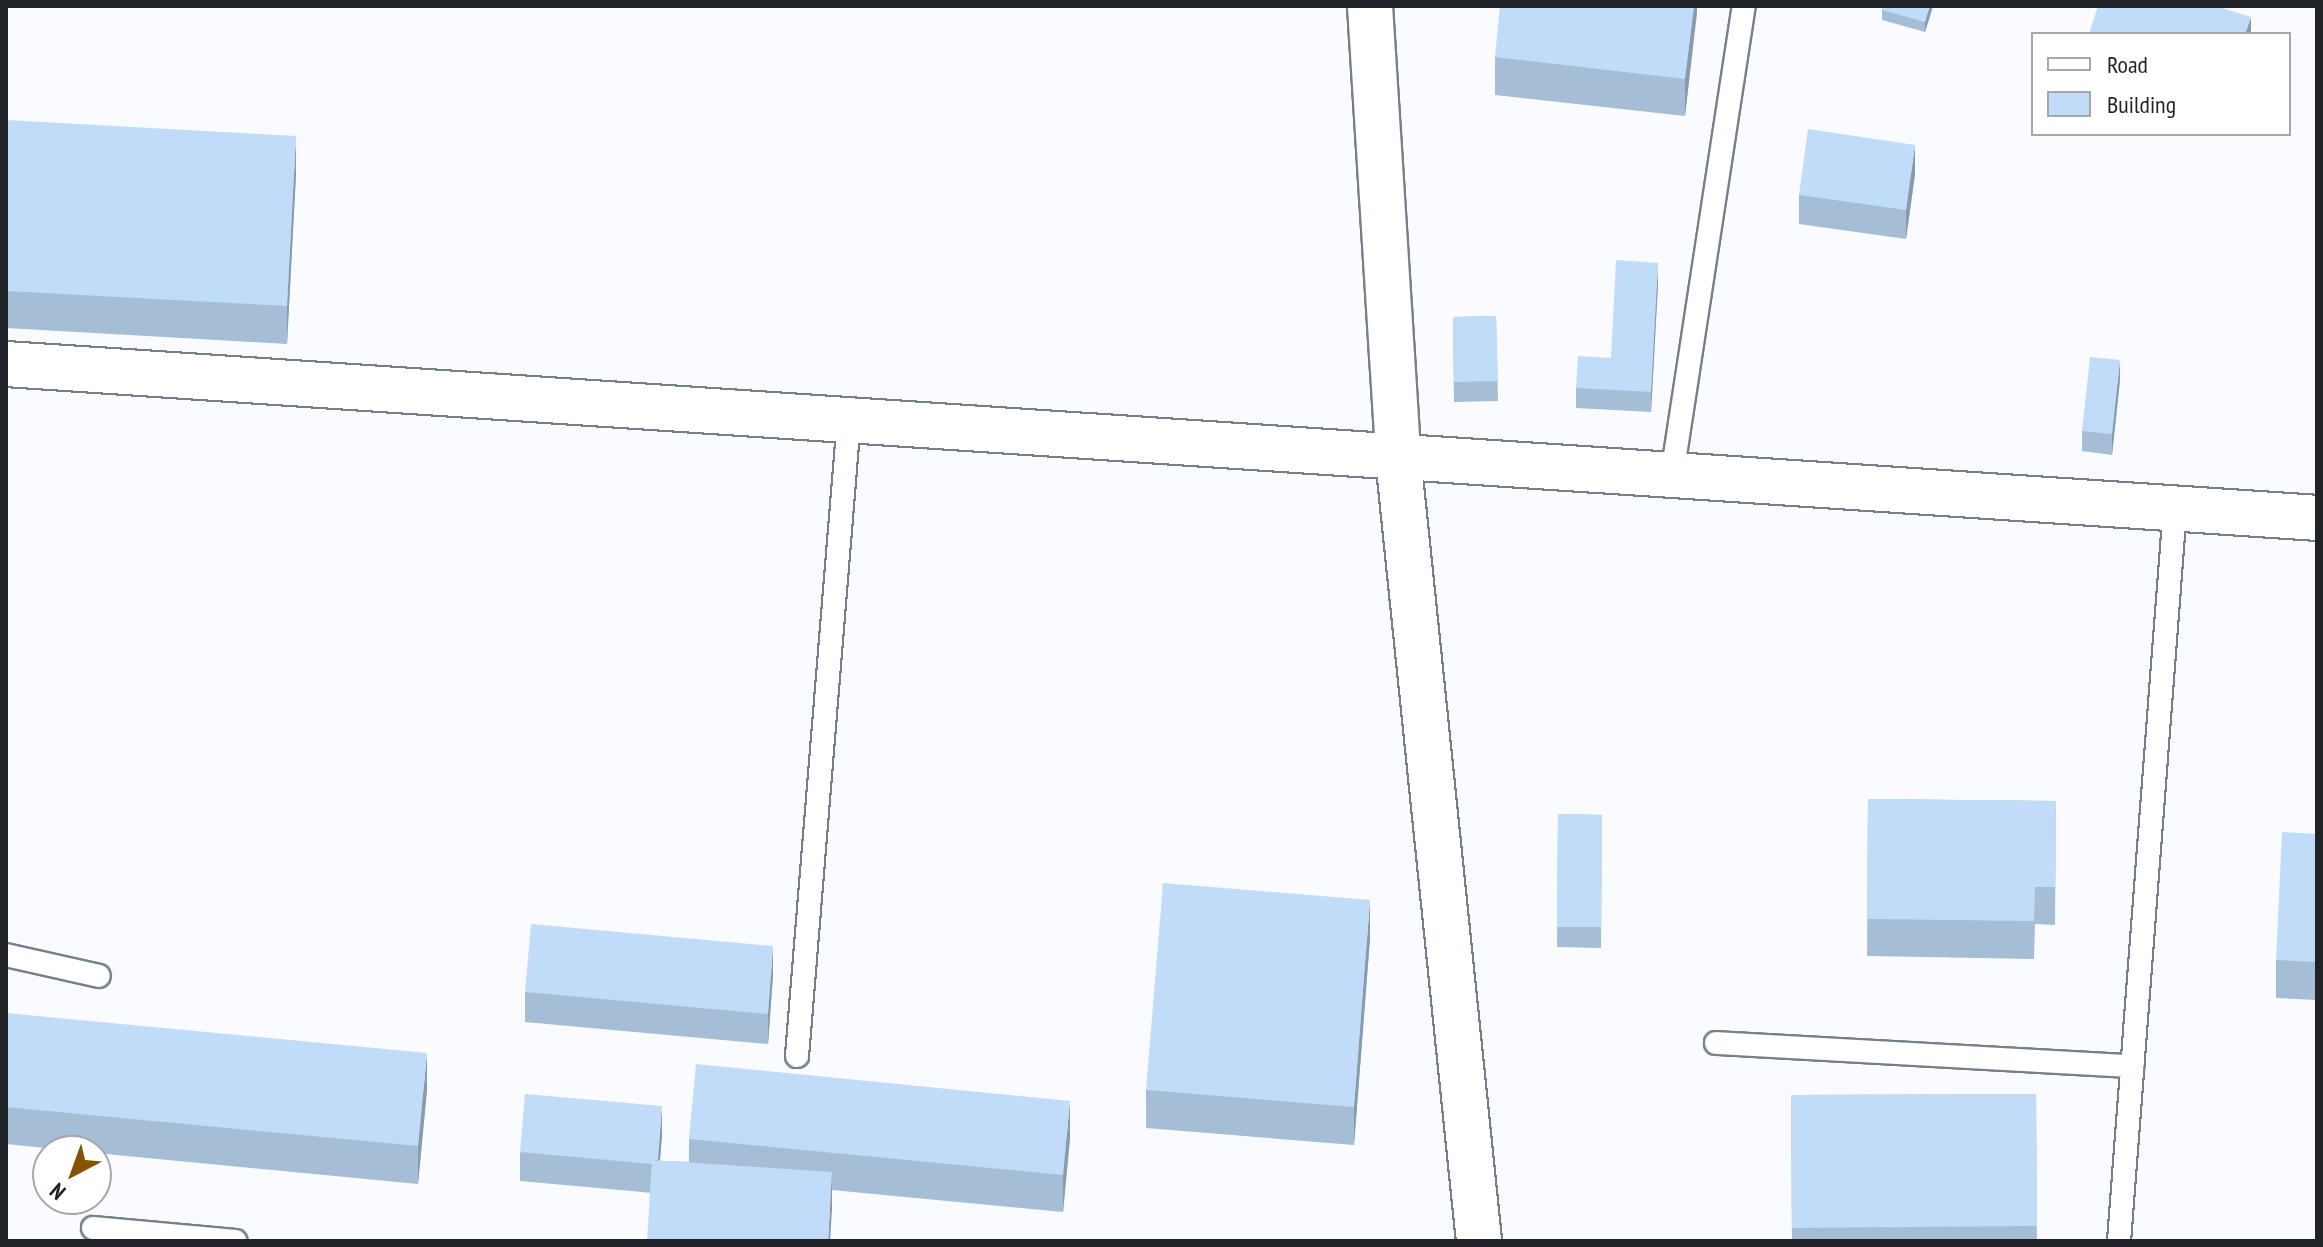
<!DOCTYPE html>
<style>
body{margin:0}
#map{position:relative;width:2323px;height:1247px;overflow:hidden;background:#f9fbfe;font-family:"PT Sans Narrow",sans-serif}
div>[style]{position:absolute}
.roads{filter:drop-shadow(2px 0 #75808b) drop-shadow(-2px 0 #75808b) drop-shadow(0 2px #75808b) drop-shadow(0 -2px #75808b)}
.lane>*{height:22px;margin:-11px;padding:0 11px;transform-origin:11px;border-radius:11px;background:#fff}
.street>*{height:44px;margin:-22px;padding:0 22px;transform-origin:22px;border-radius:22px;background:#fff}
.wall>*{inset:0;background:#a6bdd6}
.shaded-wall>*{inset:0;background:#879aae}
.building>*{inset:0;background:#c1dcf9}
span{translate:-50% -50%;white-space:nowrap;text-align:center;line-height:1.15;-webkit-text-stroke:6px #fff;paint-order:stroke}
.frame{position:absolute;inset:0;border:8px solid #1f2328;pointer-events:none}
.legend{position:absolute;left:2031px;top:32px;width:260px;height:104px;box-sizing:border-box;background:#fff;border:2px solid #a5a7a9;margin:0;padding:10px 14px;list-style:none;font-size:24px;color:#1f2328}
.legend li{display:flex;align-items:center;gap:16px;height:40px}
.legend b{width:40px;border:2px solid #a5a7a9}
.north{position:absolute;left:32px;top:1135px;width:80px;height:80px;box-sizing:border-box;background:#fff;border:2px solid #a5a7a9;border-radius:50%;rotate:221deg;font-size:22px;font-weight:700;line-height:32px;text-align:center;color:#1f2328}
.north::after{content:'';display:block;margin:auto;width:28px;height:36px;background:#885102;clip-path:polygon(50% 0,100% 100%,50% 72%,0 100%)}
</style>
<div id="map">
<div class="roads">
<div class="lane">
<i style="left:1672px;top:475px;width:474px;rotate:-81.3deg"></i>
<i style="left:6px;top:955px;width:95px;rotate:12.7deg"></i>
<i style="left:1716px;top:1043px;width:417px;rotate:3.2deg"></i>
<i style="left:797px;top:1056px;width:638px;rotate:-85.33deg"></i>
<i style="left:93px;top:1228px;width:143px;rotate:5.2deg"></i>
<i style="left:2119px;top:1241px;width:734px;rotate:-85.63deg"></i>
</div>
<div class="street">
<i style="left:1370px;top:6px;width:452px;rotate:86.4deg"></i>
<i style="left:1398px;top:457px;width:788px;rotate:84.1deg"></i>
<i style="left:6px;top:364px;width:2316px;rotate:3.81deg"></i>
</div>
</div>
<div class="wall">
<i style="clip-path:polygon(1697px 6px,1685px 116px,1495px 95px,1495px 57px)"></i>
<i style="clip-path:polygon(1933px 6px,1925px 32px,1882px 20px,1882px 10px)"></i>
<i style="clip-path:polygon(6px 120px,296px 174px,287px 344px,6px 328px)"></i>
<i style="clip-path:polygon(1915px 174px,1906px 239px,1799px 224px,1799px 195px)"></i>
<i style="clip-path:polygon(1658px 284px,1651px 412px,1576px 408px,1576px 388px,1611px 358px)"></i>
<i style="clip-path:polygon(1496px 316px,1498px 401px,1454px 402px,1453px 317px)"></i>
<i style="clip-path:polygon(2120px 380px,2112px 455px,2082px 451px,2082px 431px)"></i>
<i style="clip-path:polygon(1868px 799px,2056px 801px,2055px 925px,2035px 924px,2034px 959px,1867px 956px)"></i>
<i style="clip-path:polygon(1558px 814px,1602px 815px,1601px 948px,1557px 947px)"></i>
<i style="clip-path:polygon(2317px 834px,2317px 1000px,2276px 998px,2276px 960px)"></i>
<i style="clip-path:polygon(1370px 938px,1354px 1145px,1146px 1128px,1146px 1090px)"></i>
<i style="clip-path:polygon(773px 975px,768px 1044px,525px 1022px,525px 992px)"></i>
<i style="clip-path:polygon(6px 1013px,427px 1090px,418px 1184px,96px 1153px,96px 1151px,75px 1151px,6px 1144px)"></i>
<i style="clip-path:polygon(2036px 1094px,2037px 1241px,1792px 1241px,1791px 1095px)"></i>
<i style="clip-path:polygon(662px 1135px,660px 1161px,689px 1162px,689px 1139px,1070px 1138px,1063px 1212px,832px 1190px,832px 1209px,520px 1181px,520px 1152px)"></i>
</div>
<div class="shaded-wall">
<i style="clip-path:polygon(1694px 6px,1697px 6px,1697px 13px,1685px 116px,1685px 79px)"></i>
<i style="clip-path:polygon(1930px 6px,1933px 6px,1925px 32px,1925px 22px)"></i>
<i style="clip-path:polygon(2251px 17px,2251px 34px,2245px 34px)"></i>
<i style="clip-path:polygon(296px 136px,296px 174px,287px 344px,287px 306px)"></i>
<i style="clip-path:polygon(1915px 145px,1915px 174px,1906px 239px,1906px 210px)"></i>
<i style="clip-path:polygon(1658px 263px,1658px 284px,1651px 412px,1651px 392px)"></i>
<i style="clip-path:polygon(2120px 360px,2120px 380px,2112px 455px,2112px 434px)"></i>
<i style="clip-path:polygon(1370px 900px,1370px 938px,1354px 1145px,1354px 1107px)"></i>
<i style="clip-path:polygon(773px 946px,773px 975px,768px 1044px,768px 1014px)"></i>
<i style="clip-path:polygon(427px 1053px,427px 1090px,418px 1184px,418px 1146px)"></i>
<i style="clip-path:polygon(1070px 1101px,1070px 1138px,1063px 1212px,1063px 1175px)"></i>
<i style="clip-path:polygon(662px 1106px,662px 1135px,657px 1194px,657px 1164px)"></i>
<i style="clip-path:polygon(832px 1172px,832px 1209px,830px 1241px,828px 1241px)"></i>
</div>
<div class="building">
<i style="clip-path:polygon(1500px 6px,1694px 6px,1685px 79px,1495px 57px)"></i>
<i style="clip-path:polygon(1883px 6px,1930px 6px,1925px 22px,1882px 10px)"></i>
<i style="clip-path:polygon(2098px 6px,2216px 6px,2251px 17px,2245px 34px,2089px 34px)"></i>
<i style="clip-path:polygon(6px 120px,296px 136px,287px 306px,6px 291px)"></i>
<i style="clip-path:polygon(1808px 129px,1915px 145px,1906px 210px,1799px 195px)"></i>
<i style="clip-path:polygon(1616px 260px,1658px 263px,1651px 392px,1576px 388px,1578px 356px,1611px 358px)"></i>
<i style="clip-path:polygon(1496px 316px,1498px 381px,1454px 382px,1453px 317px)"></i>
<i style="clip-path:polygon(2090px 357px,2120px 360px,2112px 434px,2082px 431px)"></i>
<i style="clip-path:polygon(1868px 799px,2056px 801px,2055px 887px,2035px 887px,2034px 921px,1867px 919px)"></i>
<i style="clip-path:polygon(1558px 814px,1602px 815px,1601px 927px,1557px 927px)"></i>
<i style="clip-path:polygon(2282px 832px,2317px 834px,2317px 962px,2276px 960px)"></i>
<i style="clip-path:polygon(1163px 883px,1370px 900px,1354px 1107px,1146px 1090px)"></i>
<i style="clip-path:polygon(531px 924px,773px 946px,768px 1014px,525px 992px)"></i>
<i style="clip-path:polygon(6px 1013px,427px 1053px,418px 1146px,6px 1107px)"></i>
<i style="clip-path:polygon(696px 1064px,1070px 1101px,1063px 1175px,689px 1139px)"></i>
<i style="clip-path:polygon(525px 1094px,662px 1106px,658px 1160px,652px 1160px,652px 1164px,520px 1152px)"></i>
<i style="clip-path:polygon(2036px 1094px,2037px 1226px,1792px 1228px,1791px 1095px)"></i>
<i style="clip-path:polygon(652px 1160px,832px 1172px,828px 1241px,647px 1241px)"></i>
</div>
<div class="frame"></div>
<ul class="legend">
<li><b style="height:10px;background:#fff"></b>Road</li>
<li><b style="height:22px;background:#c1dcf9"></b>Building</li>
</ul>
<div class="north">N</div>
</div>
